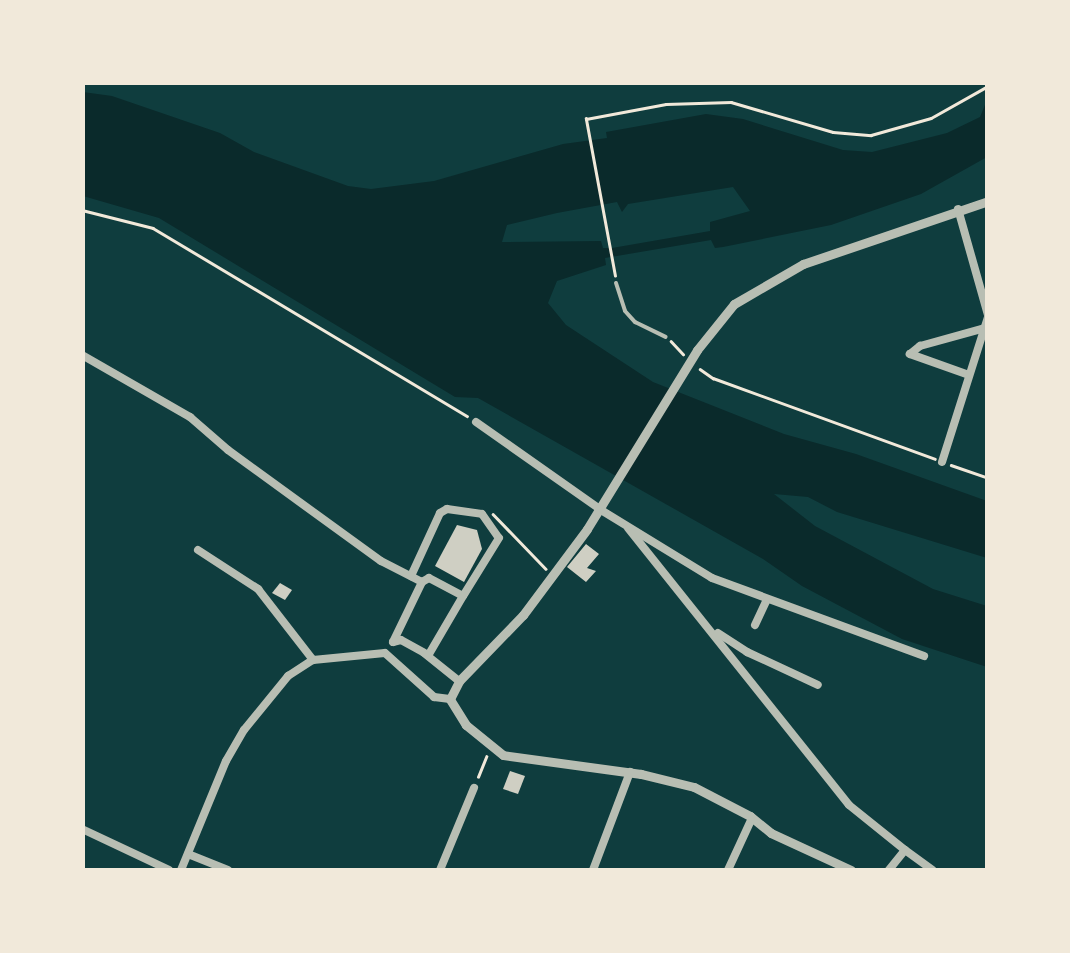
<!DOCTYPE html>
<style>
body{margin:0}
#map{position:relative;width:1070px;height:953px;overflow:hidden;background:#0f3d3e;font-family:"Noto Sans",sans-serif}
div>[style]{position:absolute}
.water>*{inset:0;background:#0a2a2b}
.building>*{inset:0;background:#cfcfc3}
.path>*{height:2.5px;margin:-1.25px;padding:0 1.25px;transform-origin:1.25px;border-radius:1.25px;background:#f1e9da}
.service>*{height:4px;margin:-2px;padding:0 2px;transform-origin:2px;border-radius:2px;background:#b8beb3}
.minor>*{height:8px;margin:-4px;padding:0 4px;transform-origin:4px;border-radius:4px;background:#b8beb3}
.tertiary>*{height:9px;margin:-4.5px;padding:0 4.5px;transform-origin:4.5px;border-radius:4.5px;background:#b8beb3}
span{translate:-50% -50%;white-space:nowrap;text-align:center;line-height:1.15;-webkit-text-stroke:9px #f1e9da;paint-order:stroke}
.frame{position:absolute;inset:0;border:85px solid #f1e9da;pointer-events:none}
</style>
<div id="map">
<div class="water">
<i style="clip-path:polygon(evenodd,83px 92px,112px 96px,220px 133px,254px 152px,348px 186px,371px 189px,434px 181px,563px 144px,607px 138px,606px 132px,706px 114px,743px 119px,843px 150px,872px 152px,947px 133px,980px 117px,987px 100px,987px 157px,921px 194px,831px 225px,723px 247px,715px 248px,711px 240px,605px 258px,606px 265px,557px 281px,548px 303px,566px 325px,653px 382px,784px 434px,856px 454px,987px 501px,987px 558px,837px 512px,808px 497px,774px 494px,815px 526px,933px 589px,987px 606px,987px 667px,902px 639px,802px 586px,763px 559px,478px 398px,455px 397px,159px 218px,83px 196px,83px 92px,733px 187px,750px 211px,710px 222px,710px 231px,612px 248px,603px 248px,601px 241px,502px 242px,507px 225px,557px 213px,617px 202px,622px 212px,628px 204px,733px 187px)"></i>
</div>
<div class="building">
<i style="clip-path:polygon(457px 525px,477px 530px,482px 549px,464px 582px,435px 566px)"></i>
<i style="clip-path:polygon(586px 544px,599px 554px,587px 568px,596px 571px,586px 582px,567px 567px)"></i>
<i style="clip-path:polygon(280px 583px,292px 590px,285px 600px,272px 593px)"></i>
<i style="clip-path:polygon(510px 771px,525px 776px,518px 794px,503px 789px)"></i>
</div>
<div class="path">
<i style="left:82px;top:210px;width:73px;rotate:14.2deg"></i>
<i style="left:153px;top:228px;width:366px;rotate:30.9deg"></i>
<i style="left:615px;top:276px;width:160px;rotate:-100.5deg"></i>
<i style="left:586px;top:119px;width:81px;rotate:-10.6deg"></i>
<i style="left:666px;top:104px;width:65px;rotate:-1.8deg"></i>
<i style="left:731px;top:102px;width:106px;rotate:16.4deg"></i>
<i style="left:833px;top:132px;width:38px;rotate:5deg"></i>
<i style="left:871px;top:135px;width:62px;rotate:-15.8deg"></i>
<i style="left:931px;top:118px;width:65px;rotate:-29.3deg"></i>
<i style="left:671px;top:341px;width:18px;rotate:47deg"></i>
<i style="left:700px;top:369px;width:16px;rotate:35deg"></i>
<i style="left:713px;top:378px;width:236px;rotate:20deg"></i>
<i style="left:951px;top:465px;width:39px;rotate:19deg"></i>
<i style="left:493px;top:514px;width:76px;rotate:46.1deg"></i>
<i style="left:478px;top:777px;width:22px;rotate:-68deg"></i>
</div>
<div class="service">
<i style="left:616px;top:283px;width:29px;rotate:72deg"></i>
<i style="left:625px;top:311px;width:15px;rotate:48deg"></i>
<i style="left:635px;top:322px;width:34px;rotate:26deg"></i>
</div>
<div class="minor">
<i style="left:958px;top:209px;width:110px;rotate:74.2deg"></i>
<i style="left:82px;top:355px;width:125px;rotate:29.9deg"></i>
<i style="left:190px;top:417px;width:50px;rotate:41deg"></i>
<i style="left:228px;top:450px;width:189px;rotate:36deg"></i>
<i style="left:381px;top:561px;width:46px;rotate:27.1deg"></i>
<i style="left:969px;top:375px;width:63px;rotate:-160.4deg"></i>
<i style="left:910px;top:354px;width:13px;rotate:-39deg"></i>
<i style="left:920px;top:346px;width:67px;rotate:-15.5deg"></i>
<i style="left:476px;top:422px;width:153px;rotate:35.1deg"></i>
<i style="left:601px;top:510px;width:130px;rotate:31.5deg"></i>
<i style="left:712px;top:578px;width:226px;rotate:20.2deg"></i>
<i style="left:942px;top:462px;width:152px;rotate:-72.4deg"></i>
<i style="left:628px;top:528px;width:354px;rotate:51.4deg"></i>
<i style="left:849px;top:805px;width:72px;rotate:38.8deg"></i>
<i style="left:905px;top:850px;width:26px;rotate:129deg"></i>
<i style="left:198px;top:550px;width:72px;rotate:33deg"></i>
<i style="left:258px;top:589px;width:90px;rotate:52.2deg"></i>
<i style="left:411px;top:576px;width:69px;rotate:-65.3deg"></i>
<i style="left:440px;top:513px;width:8px;rotate:-30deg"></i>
<i style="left:447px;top:509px;width:35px;rotate:8deg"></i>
<i style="left:482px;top:514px;width:29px;rotate:55deg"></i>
<i style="left:499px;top:538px;width:68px;rotate:121.8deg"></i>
<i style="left:755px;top:625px;width:26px;rotate:-65deg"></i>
<i style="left:718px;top:633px;width:35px;rotate:33deg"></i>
<i style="left:747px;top:652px;width:78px;rotate:24.9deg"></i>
<i style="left:393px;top:642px;width:67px;rotate:-64.2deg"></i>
<i style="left:422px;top:582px;width:8px;rotate:-30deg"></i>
<i style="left:429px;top:578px;width:38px;rotate:28deg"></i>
<i style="left:463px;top:596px;width:69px;rotate:120.3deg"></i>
<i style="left:393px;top:642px;width:8px;rotate:-14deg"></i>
<i style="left:401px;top:640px;width:26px;rotate:29deg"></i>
<i style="left:424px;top:653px;width:45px;rotate:38.7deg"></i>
<i style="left:385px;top:653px;width:66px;rotate:41.9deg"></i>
<i style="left:434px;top:697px;width:16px;rotate:7deg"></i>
<i style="left:82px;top:829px;width:96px;rotate:25.2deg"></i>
<i style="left:905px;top:850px;width:34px;rotate:36deg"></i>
<i style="left:188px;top:854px;width:43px;rotate:21.8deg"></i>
<i style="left:181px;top:870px;width:118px;rotate:-67.6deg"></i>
<i style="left:226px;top:761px;width:36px;rotate:-60deg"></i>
<i style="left:244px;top:730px;width:70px;rotate:-50.8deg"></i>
<i style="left:288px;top:676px;width:30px;rotate:-33deg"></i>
<i style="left:313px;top:660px;width:72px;rotate:-5.6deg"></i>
<i style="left:440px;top:870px;width:89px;rotate:-67.5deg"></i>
<i style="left:593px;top:870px;width:105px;rotate:-69.3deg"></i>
<i style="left:728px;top:870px;width:57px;rotate:-65.2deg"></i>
</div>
<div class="tertiary">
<i style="left:851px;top:870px;width:88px;rotate:-155.2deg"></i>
<i style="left:771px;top:833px;width:27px;rotate:-141deg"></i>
<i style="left:750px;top:816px;width:63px;rotate:-152.6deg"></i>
<i style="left:694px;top:787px;width:55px;rotate:-166.2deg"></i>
<i style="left:641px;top:774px;width:139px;rotate:-172.2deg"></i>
<i style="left:503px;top:755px;width:48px;rotate:-141deg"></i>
<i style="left:466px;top:725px;width:31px;rotate:-122deg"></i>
<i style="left:450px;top:699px;width:20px;rotate:-63deg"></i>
<i style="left:459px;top:681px;width:92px;rotate:-45.9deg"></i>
<i style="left:523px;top:615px;width:107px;rotate:-53.3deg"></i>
<i style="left:587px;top:529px;width:210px;rotate:-58.4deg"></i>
<i style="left:697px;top:350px;width:59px;rotate:-51.2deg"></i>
<i style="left:734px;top:304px;width:80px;rotate:-30.1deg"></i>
<i style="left:803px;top:264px;width:195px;rotate:-18.8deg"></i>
</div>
<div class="frame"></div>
</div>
